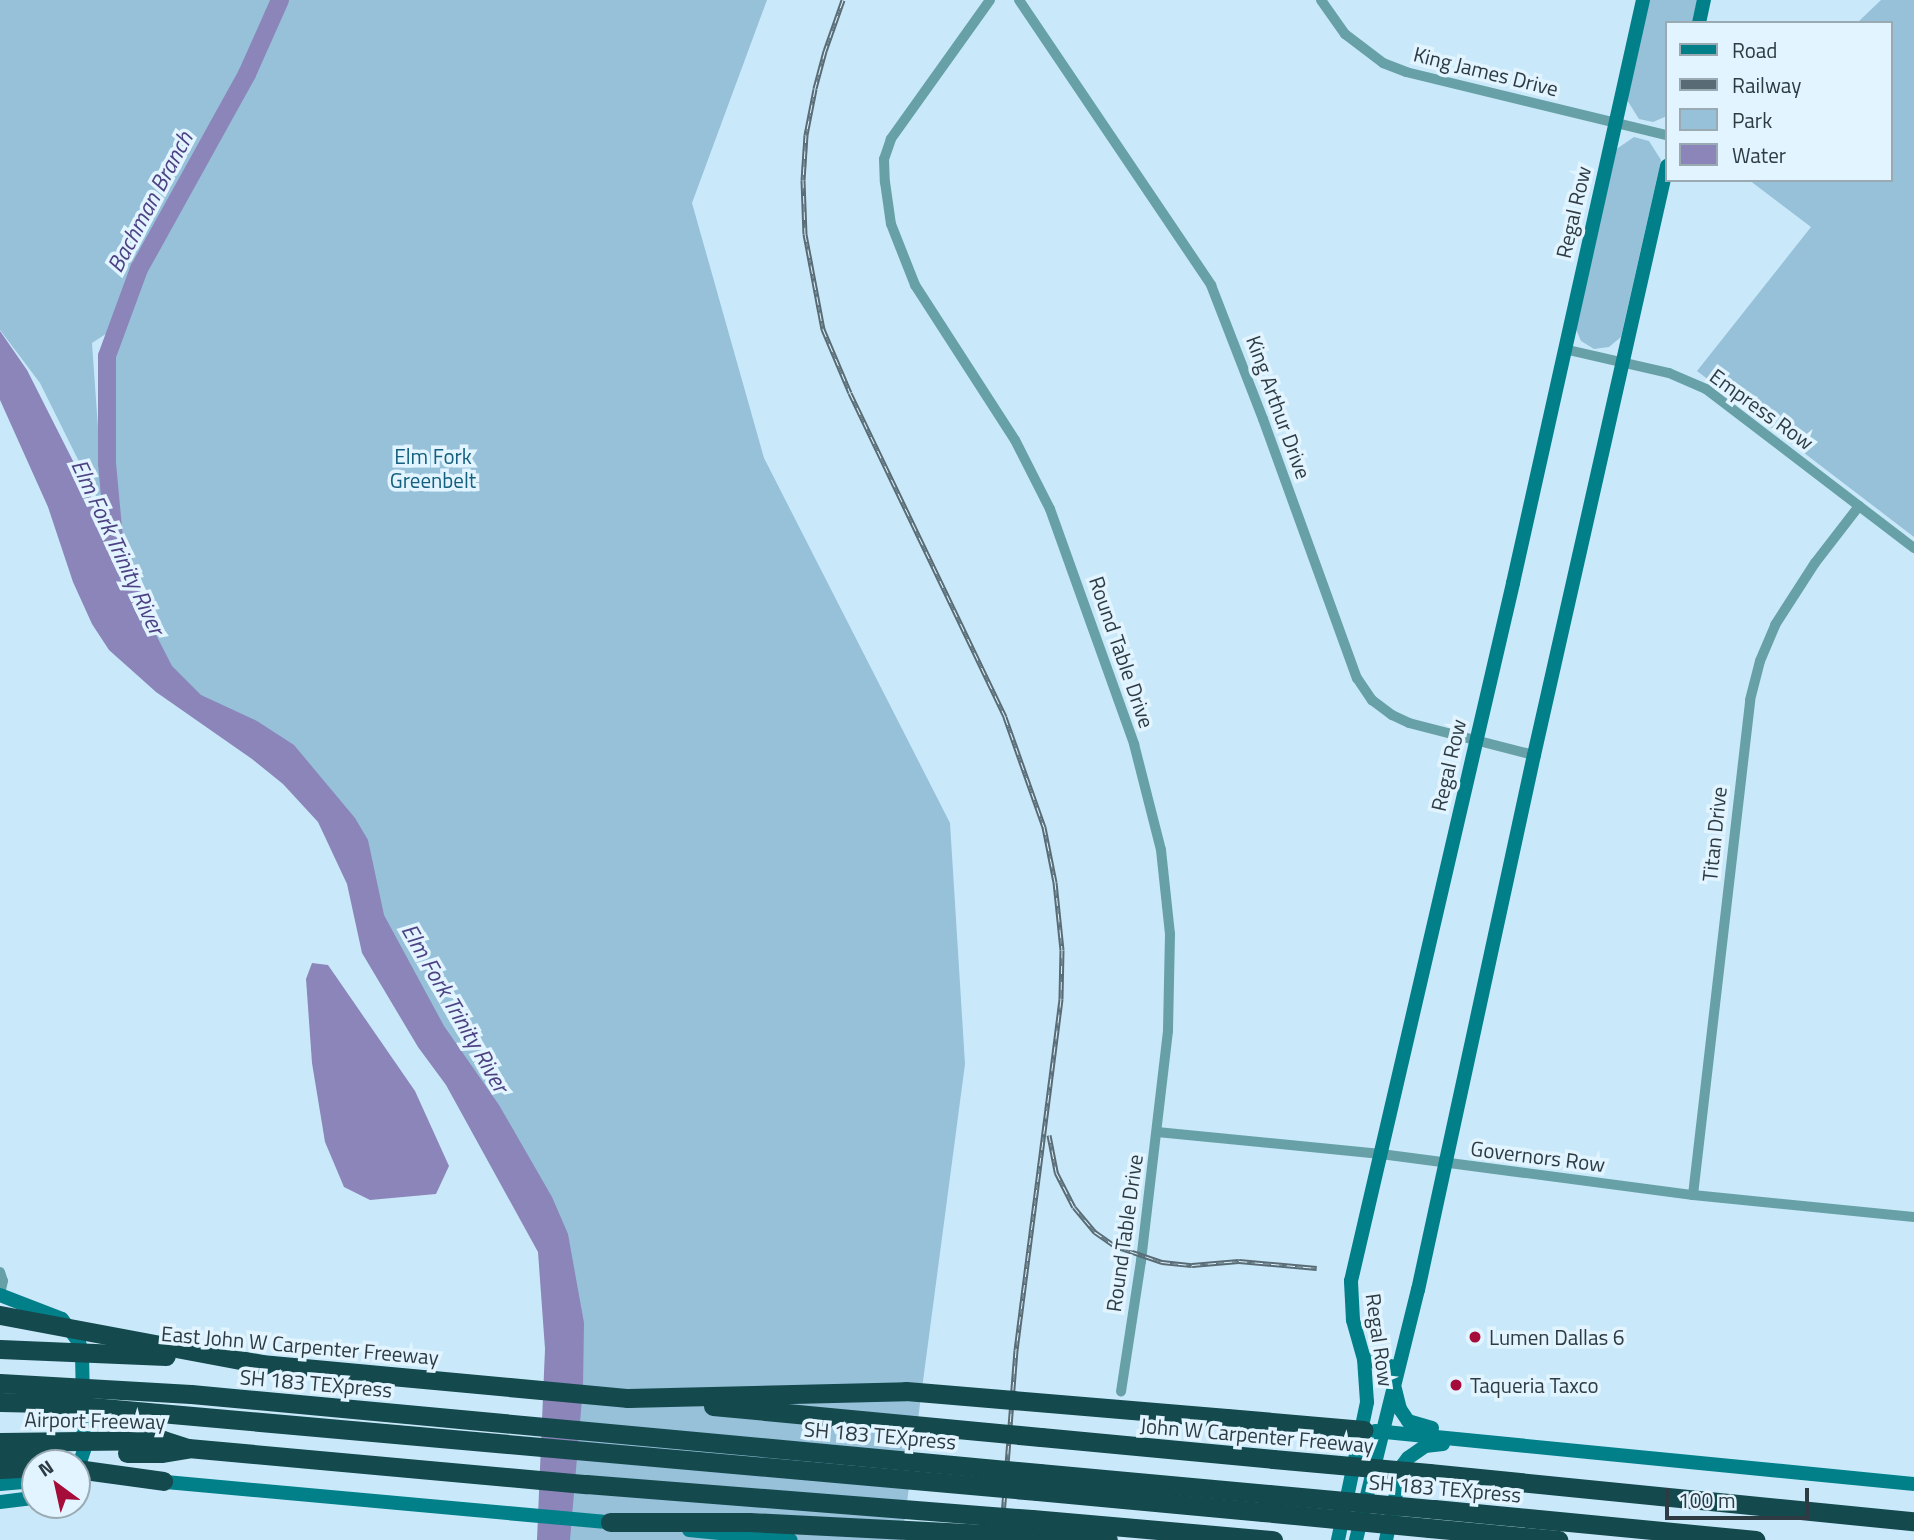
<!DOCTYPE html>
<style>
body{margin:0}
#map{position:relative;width:1914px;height:1540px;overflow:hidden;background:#c9e9fa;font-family:"Titillium Web",sans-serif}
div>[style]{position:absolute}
.green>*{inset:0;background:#96c1d9}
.water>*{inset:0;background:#8b85b9}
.river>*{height:18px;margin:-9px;padding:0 9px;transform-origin:9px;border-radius:9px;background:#8b85b9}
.minor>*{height:10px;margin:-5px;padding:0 5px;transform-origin:5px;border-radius:5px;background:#67a1a7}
.secondary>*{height:14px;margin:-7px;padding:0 7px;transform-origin:7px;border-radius:7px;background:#01808a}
.motorway>*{height:19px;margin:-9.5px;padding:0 9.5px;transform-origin:9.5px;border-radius:9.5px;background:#14494e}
.rail>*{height:5px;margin-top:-2.5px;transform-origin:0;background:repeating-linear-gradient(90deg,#e1f4ff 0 8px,#596c75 0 16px);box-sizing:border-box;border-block:2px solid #596c75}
.motorway-bridge>*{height:19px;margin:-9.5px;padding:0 9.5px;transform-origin:9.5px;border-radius:9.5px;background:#14494e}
.dots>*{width:19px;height:19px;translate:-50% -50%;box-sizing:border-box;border:4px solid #e1f4ff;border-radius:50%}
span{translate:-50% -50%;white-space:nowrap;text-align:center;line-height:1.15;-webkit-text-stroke:7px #e1f4ff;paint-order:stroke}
.street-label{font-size:21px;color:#2e3b42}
.park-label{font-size:21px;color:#145e7e}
.poi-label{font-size:21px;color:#2e3b42}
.left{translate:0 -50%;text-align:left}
.water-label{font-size:23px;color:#4d4183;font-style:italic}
.legend{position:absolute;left:1665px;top:21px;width:228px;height:161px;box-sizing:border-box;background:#e1f4ff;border:2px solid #99aab3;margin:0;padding:9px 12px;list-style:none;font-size:21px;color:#2e3b42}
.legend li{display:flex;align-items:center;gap:14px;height:35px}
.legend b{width:35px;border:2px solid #99aab3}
.north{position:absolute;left:21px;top:1449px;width:70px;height:70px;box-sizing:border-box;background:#e1f4ff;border:2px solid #99aab3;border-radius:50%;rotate:327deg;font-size:19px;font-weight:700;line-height:28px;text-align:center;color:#2e3b42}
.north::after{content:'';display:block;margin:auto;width:24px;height:32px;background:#a60c39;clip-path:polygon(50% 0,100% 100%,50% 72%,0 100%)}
.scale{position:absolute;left:1665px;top:1488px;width:144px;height:32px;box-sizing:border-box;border:4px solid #2e3b42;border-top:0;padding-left:9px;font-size:21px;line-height:24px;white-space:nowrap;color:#2e3b42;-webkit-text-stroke:5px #e1f4ff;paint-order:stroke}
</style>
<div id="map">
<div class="green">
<i style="clip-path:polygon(0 0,767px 0,692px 203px,764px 458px,950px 823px,965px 1064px,902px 1540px,559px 1540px,541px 1202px,385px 941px,350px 836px,144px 659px,117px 607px,117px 548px,107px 463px,107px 356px,118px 326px,92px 343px,104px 512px,40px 383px,0 330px)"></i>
<i style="clip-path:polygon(1649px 0,1697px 0,1692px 23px,1667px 23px,1667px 116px,1653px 122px,1639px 119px,1627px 100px)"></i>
<i style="clip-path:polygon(1881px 0,1914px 0,1914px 537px,1697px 371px,1811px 227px,1749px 180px,1891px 180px,1891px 23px,1857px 23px)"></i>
<i style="clip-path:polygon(1634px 137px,1649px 141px,1661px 160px,1621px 337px,1609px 347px,1594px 349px,1581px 341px,1575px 327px,1615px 150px)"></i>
</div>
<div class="water">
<i style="clip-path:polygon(0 331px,27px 370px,117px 548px,134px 572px,152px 627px,172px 666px,201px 695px,257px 721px,294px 745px,355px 818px,368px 840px,384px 915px,444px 1026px,499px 1105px,552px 1197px,568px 1234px,584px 1323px,583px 1387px,570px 1540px,537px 1540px,545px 1349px,538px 1252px,446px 1085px,418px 1047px,362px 953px,347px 884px,318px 822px,283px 784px,252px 759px,156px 692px,109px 650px,92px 624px,73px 582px,48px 507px,0 400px)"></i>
<i style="clip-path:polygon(312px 963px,328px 965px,415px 1091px,449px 1166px,436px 1194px,370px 1200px,344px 1187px,325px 1142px,312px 1063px,306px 979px)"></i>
</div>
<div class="river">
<i style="left:117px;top:571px;width:108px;rotate:-95.3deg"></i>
<i style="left:107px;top:463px;width:107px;rotate:-90deg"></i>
<i style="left:107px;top:356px;width:93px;rotate:-69.8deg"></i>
<i style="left:139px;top:269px;width:223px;rotate:-61deg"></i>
<i style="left:247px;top:74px;width:81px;rotate:-66deg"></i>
</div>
<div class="minor">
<i style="left:990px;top:0;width:171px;rotate:125.5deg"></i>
<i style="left:891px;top:139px;width:21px;rotate:109deg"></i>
<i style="left:884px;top:159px;width:23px;rotate:88deg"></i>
<i style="left:885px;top:182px;width:42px;rotate:81.9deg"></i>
<i style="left:891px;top:224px;width:66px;rotate:68.5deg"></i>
<i style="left:915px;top:285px;width:184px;rotate:57.2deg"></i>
<i style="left:1015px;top:440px;width:77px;rotate:63.1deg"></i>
<i style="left:1050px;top:509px;width:250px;rotate:70.3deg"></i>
<i style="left:1134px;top:744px;width:109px;rotate:75.7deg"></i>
<i style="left:1161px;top:850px;width:84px;rotate:83.9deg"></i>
<i style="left:1170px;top:934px;width:97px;rotate:91.2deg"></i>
<i style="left:1168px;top:1031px;width:232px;rotate:96.7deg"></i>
<i style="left:1141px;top:1261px;width:132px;rotate:98.7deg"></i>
<i style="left:1019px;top:0;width:344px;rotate:56deg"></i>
<i style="left:1211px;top:285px;width:144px;rotate:68.8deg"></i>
<i style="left:1263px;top:419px;width:276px;rotate:70.1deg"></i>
<i style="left:1357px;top:678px;width:27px;rotate:56deg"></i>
<i style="left:1372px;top:700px;width:25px;rotate:37deg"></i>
<i style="left:1392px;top:715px;width:19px;rotate:25deg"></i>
<i style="left:1409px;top:723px;width:129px;rotate:14.4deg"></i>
<i style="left:1321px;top:0;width:42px;rotate:54.8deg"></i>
<i style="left:1345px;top:34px;width:48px;rotate:37.3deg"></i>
<i style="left:1383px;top:63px;width:25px;rotate:21deg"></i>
<i style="left:1406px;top:72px;width:268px;rotate:13.6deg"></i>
<i style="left:1564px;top:349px;width:108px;rotate:12.9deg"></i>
<i style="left:1669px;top:373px;width:40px;rotate:23.4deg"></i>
<i style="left:1706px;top:389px;width:262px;rotate:37.4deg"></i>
<i style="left:1157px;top:1132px;width:225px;rotate:5.6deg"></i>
<i style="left:1381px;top:1154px;width:315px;rotate:7.5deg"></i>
<i style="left:1693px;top:1195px;width:222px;rotate:5.7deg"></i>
<i style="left:1693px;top:1195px;width:498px;rotate:-83.4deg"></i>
<i style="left:1750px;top:700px;width:40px;rotate:-75.6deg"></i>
<i style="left:1760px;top:661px;width:39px;rotate:-67deg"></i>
<i style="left:1775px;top:625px;width:74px;rotate:-57.2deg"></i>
<i style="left:1815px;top:563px;width:72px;rotate:-52.3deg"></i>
<i style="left:0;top:1272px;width:9px;rotate:72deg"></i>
<i style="left:3px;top:1281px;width:13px;rotate:103deg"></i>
</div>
<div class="secondary">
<i style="left:1699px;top:23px;width:24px;rotate:-78deg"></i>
<i style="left:0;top:1295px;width:66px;rotate:21.2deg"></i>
<i style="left:62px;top:1319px;width:29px;rotate:54deg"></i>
<i style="left:79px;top:1342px;width:12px;rotate:76deg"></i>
<i style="left:82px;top:1354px;width:96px;rotate:88.8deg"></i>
<i style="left:84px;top:1450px;width:23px;rotate:108deg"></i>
<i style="left:1364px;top:1359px;width:35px;rotate:15deg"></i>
<i style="left:1395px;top:1389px;width:21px;rotate:76deg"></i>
<i style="left:1400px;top:1409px;width:14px;rotate:56deg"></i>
<i style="left:1408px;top:1421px;width:25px;rotate:16deg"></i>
<i style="left:1375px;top:1431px;width:542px;rotate:5.62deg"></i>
<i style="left:155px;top:1481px;width:467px;rotate:5.2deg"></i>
<i style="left:0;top:1484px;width:35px;rotate:-5deg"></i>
<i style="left:0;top:1502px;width:35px;rotate:-7deg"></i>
<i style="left:689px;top:1530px;width:102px;rotate:5.6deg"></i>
<i style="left:1338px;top:1540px;width:141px;rotate:-78.1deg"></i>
<i style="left:1367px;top:1402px;width:43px;rotate:-94deg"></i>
<i style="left:1364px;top:1359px;width:41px;rotate:-105.8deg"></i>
<i style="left:1353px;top:1320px;width:39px;rotate:-93deg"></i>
<i style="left:1351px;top:1281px;width:717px;rotate:-76.93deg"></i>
<i style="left:1513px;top:583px;width:597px;rotate:-77.43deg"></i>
<i style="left:1356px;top:1540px;width:258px;rotate:-76.1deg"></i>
<i style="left:1418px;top:1290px;width:547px;rotate:-77.77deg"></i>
<i style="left:1534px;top:755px;width:604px;rotate:-77.28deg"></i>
<i style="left:1386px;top:1540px;width:76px;rotate:-77.8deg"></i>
<i style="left:1402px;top:1466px;width:10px;rotate:-53deg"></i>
<i style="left:1408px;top:1458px;width:21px;rotate:-35deg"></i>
<i style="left:1425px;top:1446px;width:18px;rotate:-6deg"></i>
</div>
<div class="motorway">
<i style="left:261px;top:1364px;width:369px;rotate:5.3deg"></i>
<i style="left:0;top:1402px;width:47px;rotate:1.2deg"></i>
<i style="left:1227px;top:1418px;width:137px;rotate:5deg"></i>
<i style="left:1041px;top:1437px;width:233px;rotate:5.4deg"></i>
<i style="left:188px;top:1448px;width:400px;rotate:5.2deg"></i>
<i style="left:0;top:1469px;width:35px;rotate:-3deg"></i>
<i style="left:1039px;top:1473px;width:230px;rotate:5.2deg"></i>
<i style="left:1429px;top:1473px;width:487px;rotate:5.7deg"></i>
<i style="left:1037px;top:1491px;width:227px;rotate:5.3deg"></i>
<i style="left:1434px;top:1509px;width:323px;rotate:5.5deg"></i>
<i style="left:1032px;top:1519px;width:242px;rotate:5deg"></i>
<i style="left:1429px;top:1528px;width:130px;rotate:5.3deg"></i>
<i style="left:1029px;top:1536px;width:79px;rotate:2.9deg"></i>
</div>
<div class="rail">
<i style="left:843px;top:0;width:54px;rotate:109.4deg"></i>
<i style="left:825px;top:51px;width:39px;rotate:105deg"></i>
<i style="left:815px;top:89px;width:47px;rotate:101.1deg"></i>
<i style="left:806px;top:135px;width:45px;rotate:93.8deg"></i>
<i style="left:803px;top:180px;width:54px;rotate:87.9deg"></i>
<i style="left:805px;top:234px;width:97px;rotate:79.3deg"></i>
<i style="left:823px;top:329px;width:69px;rotate:67.1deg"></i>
<i style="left:850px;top:393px;width:359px;rotate:64.4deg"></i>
<i style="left:1005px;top:717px;width:117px;rotate:70.5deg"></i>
<i style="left:1044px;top:827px;width:56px;rotate:78.7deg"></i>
<i style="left:1055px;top:882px;width:68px;rotate:84.1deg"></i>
<i style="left:1062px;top:950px;width:49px;rotate:91.2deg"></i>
<i style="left:1061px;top:999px;width:354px;rotate:97.3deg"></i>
<i style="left:1016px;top:1350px;width:191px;rotate:94.5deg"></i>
<i style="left:1049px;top:1135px;width:38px;rotate:79deg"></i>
<i style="left:1056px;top:1172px;width:39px;rotate:63deg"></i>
<i style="left:1074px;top:1207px;width:33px;rotate:50deg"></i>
<i style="left:1095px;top:1232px;width:24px;rotate:35deg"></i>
<i style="left:1115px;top:1246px;width:50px;rotate:18.8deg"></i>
<i style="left:1162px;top:1262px;width:30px;rotate:6deg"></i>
<i style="left:1192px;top:1265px;width:47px;rotate:-4.9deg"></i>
<i style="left:1239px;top:1261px;width:78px;rotate:5.1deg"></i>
</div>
<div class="motorway-bridge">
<i style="left:0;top:1315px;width:266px;rotate:10.6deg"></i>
<i style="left:0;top:1349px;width:166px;rotate:2.4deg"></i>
<i style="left:0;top:1383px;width:191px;rotate:3.3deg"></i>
<i style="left:191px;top:1394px;width:852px;rotate:5.32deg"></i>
<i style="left:628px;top:1398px;width:278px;rotate:-1.4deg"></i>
<i style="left:906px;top:1391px;width:322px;rotate:4.8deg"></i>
<i style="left:47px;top:1403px;width:994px;rotate:5.08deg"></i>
<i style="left:713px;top:1406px;width:329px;rotate:5.4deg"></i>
<i style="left:0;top:1442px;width:163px;rotate:-0.7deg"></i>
<i style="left:163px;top:1440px;width:26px;rotate:18deg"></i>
<i style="left:127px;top:1453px;width:34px"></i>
<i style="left:161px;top:1453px;width:26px;rotate:-9deg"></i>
<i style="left:0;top:1457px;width:44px;rotate:-6.5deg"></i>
<i style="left:1273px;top:1459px;width:157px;rotate:5.1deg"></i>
<i style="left:77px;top:1469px;width:87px;rotate:7.9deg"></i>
<i style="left:586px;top:1484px;width:447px;rotate:4.5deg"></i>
<i style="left:1268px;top:1494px;width:167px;rotate:5.2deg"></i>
<i style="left:1263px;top:1512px;width:167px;rotate:5.5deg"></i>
<i style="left:610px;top:1522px;width:139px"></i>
<i style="left:749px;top:1522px;width:280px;rotate:2.9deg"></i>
</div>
<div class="dots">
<i style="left:1475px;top:1337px;background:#a60c39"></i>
<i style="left:1456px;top:1385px;background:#a60c39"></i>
</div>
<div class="street-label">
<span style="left:1486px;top:71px;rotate:14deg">King James Drive</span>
<span style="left:1573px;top:212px;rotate:-77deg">Regal Row</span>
<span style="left:1279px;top:407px;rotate:70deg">King Arthur Drive</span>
<span style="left:1762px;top:409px;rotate:36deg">Empress Row</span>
<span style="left:1122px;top:652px;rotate:71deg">Round Table Drive</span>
<span style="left:1448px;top:765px;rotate:-77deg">Regal Row</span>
<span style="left:1714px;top:834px;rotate:-84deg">Titan Drive</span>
<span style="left:1538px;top:1156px;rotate:7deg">Governors Row</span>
<span style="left:1124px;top:1233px;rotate:-82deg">Round Table Drive</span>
<span style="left:1380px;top:1340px;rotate:82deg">Regal Row</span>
<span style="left:300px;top:1345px;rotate:5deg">East John W Carpenter Freeway</span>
<span style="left:316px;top:1383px;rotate:5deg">SH 183 TEXpress</span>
<span style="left:95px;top:1420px;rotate:1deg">Airport Freeway</span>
<span style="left:880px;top:1435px;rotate:5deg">SH 183 TEXpress</span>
<span style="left:1257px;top:1435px;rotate:5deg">John W Carpenter Freeway</span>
<span style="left:1445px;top:1488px;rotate:5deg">SH 183 TEXpress</span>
</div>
<div class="park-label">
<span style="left:433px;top:468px">Elm Fork<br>Greenbelt</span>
</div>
<div class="poi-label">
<span class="left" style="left:1489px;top:1337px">Lumen Dallas 6</span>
<span class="left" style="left:1470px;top:1385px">Taqueria Taxco</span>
</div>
<div class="water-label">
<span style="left:150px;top:202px;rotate:-62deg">Bachman Branch</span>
<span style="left:118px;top:547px;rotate:65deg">Elm Fork Trinity River</span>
<span style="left:455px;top:1008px;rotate:60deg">Elm Fork Trinity River</span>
</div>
<ul class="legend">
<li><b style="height:9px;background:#01808a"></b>Road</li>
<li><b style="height:9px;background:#596c75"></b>Railway</li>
<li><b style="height:19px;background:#96c1d9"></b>Park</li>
<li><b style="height:19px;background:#8b85b9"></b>Water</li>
</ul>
<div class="north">N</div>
<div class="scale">100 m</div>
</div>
